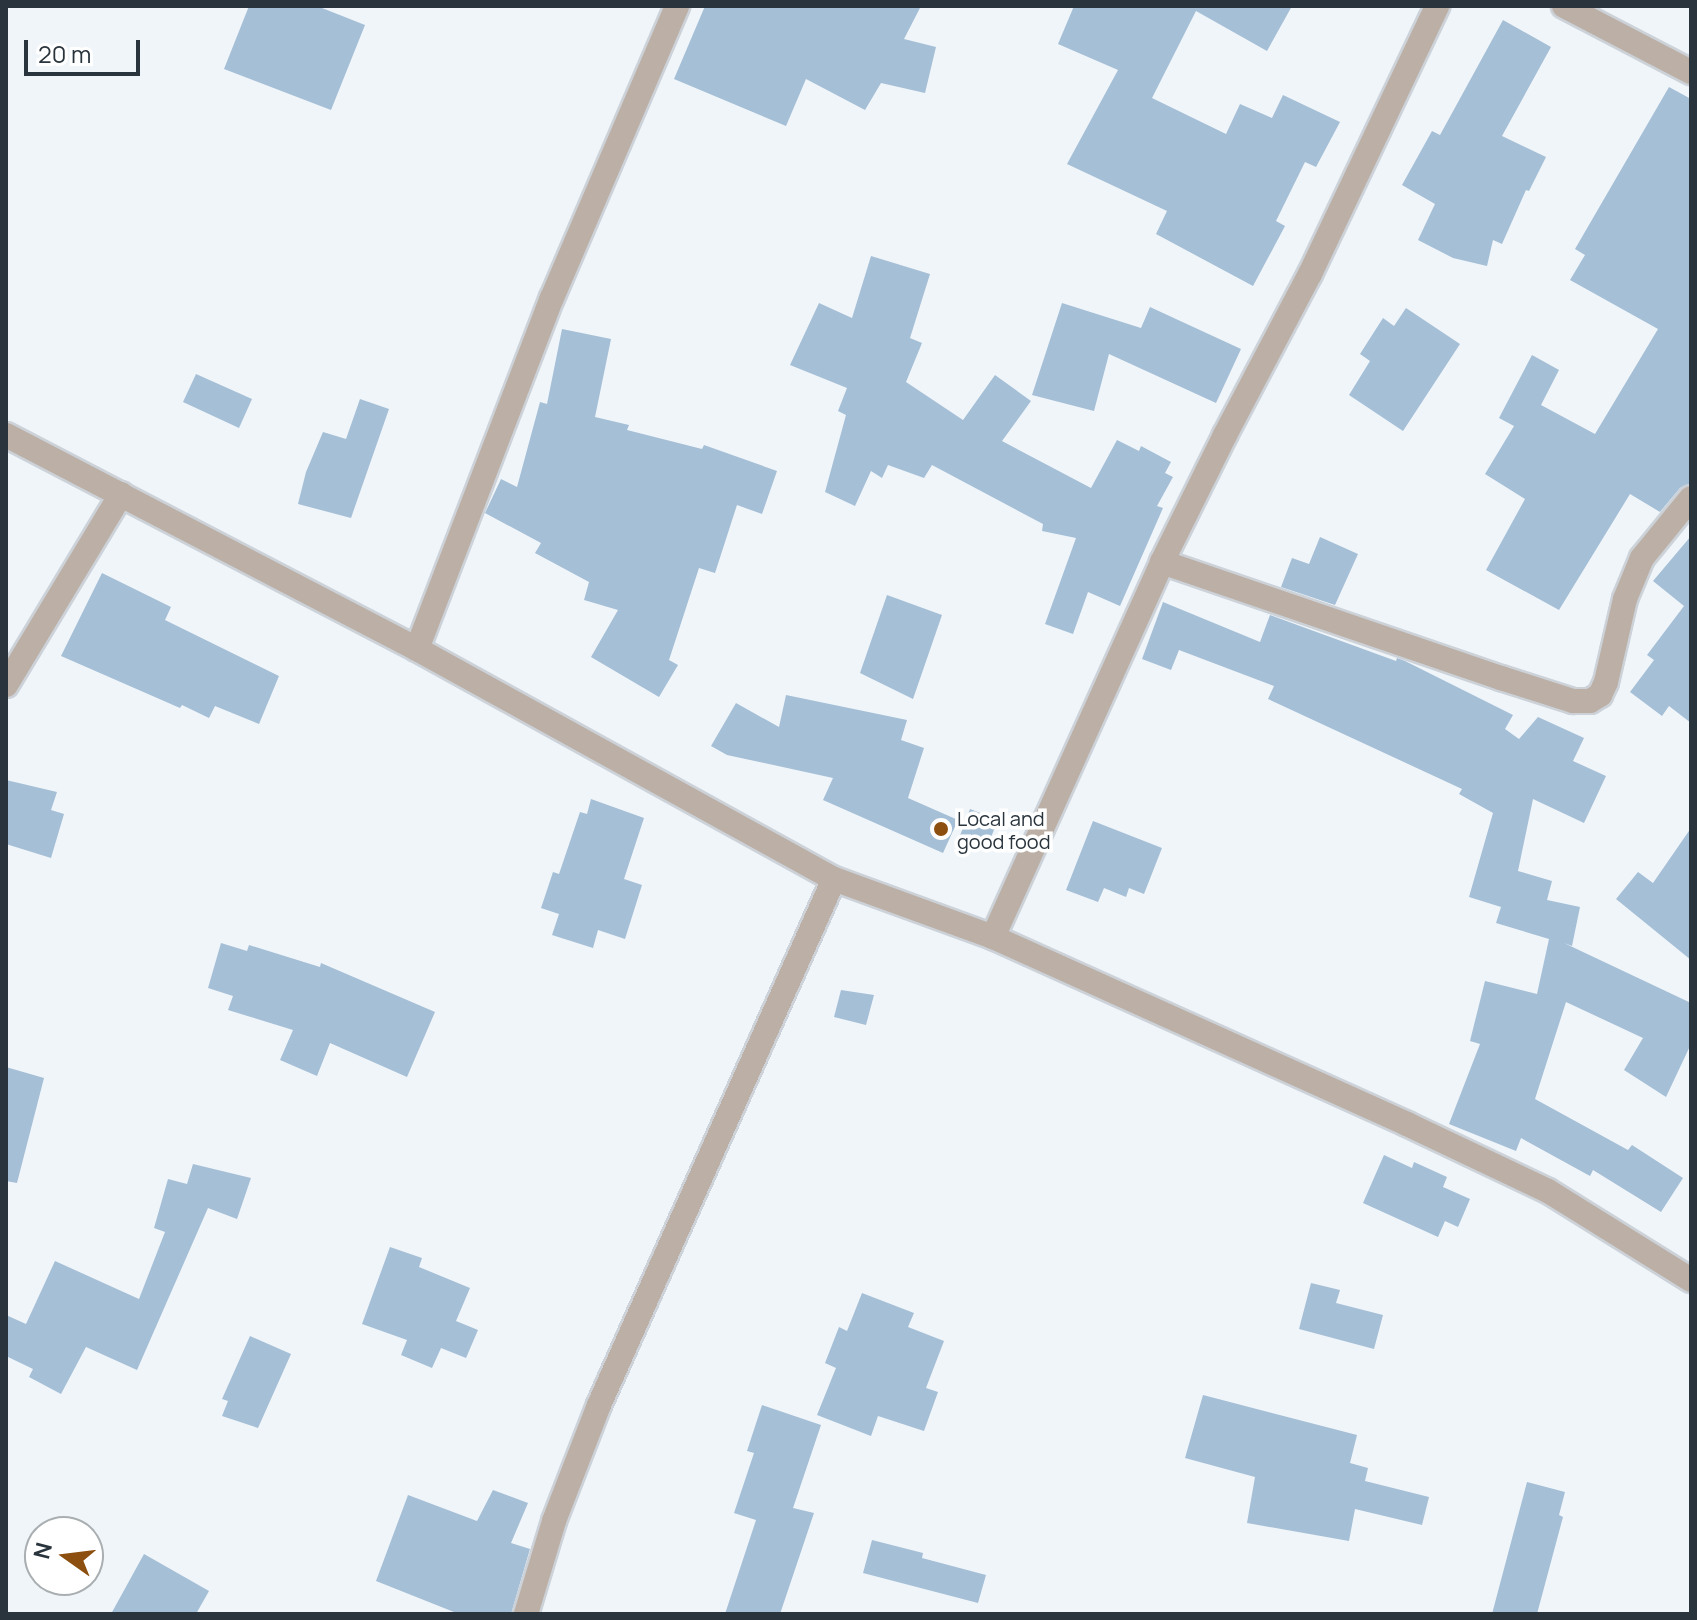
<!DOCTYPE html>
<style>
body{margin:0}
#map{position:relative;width:1697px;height:1620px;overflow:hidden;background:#f0f5fa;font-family:Manrope,sans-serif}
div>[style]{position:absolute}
.building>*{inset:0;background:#a5bfd6}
.roads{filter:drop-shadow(2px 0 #ccd2d8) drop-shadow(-2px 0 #ccd2d8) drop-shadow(0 2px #ccd2d8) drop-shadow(0 -2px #ccd2d8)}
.street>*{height:24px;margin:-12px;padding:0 12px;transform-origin:12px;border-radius:12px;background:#bbafa6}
.dots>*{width:22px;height:22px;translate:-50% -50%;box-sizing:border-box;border:4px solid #fff;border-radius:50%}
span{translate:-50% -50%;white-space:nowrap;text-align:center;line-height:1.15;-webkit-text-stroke:7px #fff;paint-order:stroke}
.poi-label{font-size:20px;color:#29343d}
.left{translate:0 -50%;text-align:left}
.frame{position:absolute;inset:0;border:8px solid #29343d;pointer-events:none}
.north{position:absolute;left:24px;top:1516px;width:80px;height:80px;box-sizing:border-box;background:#fff;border:2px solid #a9aeb1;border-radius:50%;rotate:284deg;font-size:22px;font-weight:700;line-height:32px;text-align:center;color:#29343d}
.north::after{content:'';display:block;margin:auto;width:28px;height:36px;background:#8c4f0f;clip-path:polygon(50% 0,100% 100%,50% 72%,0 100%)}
.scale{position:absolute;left:24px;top:40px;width:116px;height:36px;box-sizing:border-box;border:4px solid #29343d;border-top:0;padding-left:10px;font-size:24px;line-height:28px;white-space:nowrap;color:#29343d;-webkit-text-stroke:6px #fff;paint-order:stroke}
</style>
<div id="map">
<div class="building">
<i style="clip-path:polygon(249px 6px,317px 6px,365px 25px,331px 110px,224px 69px)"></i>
<i style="clip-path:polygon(705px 6px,921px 6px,904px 39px,936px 47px,925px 93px,881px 83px,865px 110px,806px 79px,786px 126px,674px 79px)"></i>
<i style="clip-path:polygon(1074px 6px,1292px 6px,1267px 51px,1196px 11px,1152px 98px,1226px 134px,1240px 104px,1272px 118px,1283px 95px,1340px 122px,1316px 167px,1305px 162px,1276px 221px,1285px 226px,1253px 286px,1156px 234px,1167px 211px,1067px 164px,1118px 70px,1058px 44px)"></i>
<i style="clip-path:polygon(1503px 20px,1551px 47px,1502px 136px,1546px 157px,1529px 191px,1526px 190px,1502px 244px,1493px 240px,1487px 266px,1453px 258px,1418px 240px,1435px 204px,1402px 185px,1432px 131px,1440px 135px)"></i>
<i style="clip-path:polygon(1669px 87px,1691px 99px,1691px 483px,1680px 488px,1660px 512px,1630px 494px,1559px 610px,1486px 570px,1525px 499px,1485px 474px,1514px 426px,1499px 418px,1532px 355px,1559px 370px,1541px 405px,1595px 434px,1658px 329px,1570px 280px,1585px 255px,1575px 249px)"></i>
<i style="clip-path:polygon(871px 256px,930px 274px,910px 338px,922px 343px,906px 382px,963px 420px,995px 375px,1031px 401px,1002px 441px,1091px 488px,1117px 440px,1139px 451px,1141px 446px,1171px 462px,1165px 473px,1173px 477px,1157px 506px,1163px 508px,1120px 606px,1088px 592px,1073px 634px,1045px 624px,1076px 538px,1042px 531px,1043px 524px,932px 465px,924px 478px,888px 465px,882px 478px,871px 471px,855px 506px,825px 492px,846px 415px,838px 411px,847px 388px,790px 365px,819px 303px,852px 318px)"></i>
<i style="clip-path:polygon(1062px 303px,1141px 328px,1150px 307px,1241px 349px,1216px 403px,1109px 354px,1094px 411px,1032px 395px)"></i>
<i style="clip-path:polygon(1406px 308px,1460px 344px,1403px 431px,1349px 395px,1370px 361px,1360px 354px,1383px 318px,1394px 326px)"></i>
<i style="clip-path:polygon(562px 329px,611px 339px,595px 417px,629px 425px,627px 430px,702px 449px,704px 445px,777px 471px,762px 514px,737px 505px,715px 573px,699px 568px,669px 660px,678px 665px,659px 697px,591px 657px,618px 610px,584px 600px,589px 582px,535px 553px,541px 543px,485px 513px,501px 479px,517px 487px,540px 402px,547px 404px)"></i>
<i style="clip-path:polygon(196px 374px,252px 399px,239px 428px,183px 402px)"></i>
<i style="clip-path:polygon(360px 399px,389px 409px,351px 518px,298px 504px,306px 472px,323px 432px,346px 439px)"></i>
<i style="clip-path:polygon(1691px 536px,1691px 723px,1669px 706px,1662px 716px,1630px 692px,1654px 660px,1647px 655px,1684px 606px,1653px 581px)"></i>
<i style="clip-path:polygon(1320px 537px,1358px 554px,1335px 605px,1281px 587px,1292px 558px,1309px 564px)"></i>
<i style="clip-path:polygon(102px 573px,171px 607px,165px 620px,279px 676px,259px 724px,215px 706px,209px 718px,182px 705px,180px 708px,61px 656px)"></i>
<i style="clip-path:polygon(887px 595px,942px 615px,913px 699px,860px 673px)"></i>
<i style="clip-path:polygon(1163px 602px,1260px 642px,1270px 615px,1396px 661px,1397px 658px,1405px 661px,1513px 715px,1505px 729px,1519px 739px,1538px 717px,1584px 738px,1573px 761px,1606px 776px,1584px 823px,1533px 799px,1518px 871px,1552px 881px,1547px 900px,1580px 907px,1572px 946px,1564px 943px,1691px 1003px,1691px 1044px,1666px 1097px,1624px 1070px,1643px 1038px,1566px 1002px,1535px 1099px,1628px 1150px,1632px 1145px,1683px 1178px,1661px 1212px,1593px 1170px,1590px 1176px,1521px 1138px,1516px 1151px,1449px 1124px,1480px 1044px,1470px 1041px,1485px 981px,1537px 994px,1549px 939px,1496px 923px,1501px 907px,1469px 897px,1493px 813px,1459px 794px,1462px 789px,1268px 699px,1274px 686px,1179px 650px,1171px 670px,1142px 659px)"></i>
<i style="clip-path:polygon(786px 695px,907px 720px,901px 740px,924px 748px,908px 798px,958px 820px,943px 853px,823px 800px,833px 778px,727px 755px,711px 746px,736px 703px,779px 727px)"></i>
<i style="clip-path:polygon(6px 780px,57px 792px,51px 810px,64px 814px,51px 858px,6px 844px)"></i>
<i style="clip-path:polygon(591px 799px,644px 818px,624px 879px,642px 885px,625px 939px,598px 930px,593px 948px,552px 935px,559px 914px,541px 908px,553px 872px,559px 874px,580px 812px,587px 814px)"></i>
<i style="clip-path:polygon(970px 809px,998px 820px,985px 852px,958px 841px)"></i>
<i style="clip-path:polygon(1093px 821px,1162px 848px,1144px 894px,1129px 888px,1126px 897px,1104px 888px,1098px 902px,1066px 890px)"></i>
<i style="clip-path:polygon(1691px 828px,1691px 960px,1616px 899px,1638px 872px,1653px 883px)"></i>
<i style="clip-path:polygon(221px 943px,247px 951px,249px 945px,320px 967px,321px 963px,435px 1012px,407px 1077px,330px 1043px,317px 1076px,280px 1060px,293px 1030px,228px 1010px,233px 996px,208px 988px)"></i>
<i style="clip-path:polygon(841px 990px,874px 995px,866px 1025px,834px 1017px)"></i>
<i style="clip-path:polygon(6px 1067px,44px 1078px,17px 1183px,6px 1181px)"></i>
<i style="clip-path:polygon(1384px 1155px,1412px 1168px,1414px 1162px,1447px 1177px,1443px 1187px,1470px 1199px,1458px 1227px,1445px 1221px,1438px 1237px,1363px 1203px)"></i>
<i style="clip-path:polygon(193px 1164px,251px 1178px,237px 1219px,208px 1208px,137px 1370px,86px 1347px,61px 1394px,29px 1377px,33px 1369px,6px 1356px,6px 1315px,26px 1324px,55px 1261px,139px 1299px,165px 1232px,154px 1228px,168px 1179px,187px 1184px)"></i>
<i style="clip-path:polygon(390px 1247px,422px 1258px,419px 1267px,470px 1288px,456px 1321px,478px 1330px,466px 1358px,441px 1348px,432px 1368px,401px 1355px,407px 1340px,362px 1324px)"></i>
<i style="clip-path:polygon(1311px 1283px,1340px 1290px,1336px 1303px,1383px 1315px,1374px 1349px,1299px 1329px)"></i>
<i style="clip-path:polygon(862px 1293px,914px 1313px,908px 1327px,944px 1341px,926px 1388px,938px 1392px,924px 1431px,878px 1416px,871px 1436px,817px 1415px,836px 1368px,825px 1363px,839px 1327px,847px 1331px)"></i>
<i style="clip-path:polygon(250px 1336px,291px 1354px,258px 1428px,222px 1416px,228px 1401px,222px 1399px)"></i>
<i style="clip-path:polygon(1203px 1395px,1357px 1435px,1350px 1463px,1368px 1468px,1365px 1481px,1429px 1497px,1422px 1525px,1355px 1509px,1349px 1541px,1247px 1523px,1255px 1477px,1185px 1458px)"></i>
<i style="clip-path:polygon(762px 1405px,821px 1425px,793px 1508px,814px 1513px,780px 1614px,725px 1614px,756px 1520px,734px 1513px,754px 1453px,747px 1451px)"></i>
<i style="clip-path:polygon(1527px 1482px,1565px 1492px,1559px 1515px,1563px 1517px,1537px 1614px,1492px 1614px)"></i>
<i style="clip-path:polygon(493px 1490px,528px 1503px,511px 1543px,530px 1549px,511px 1614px,459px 1614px,376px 1581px,408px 1495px,477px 1521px)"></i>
<i style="clip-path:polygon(872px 1540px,923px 1553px,922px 1558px,986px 1575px,978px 1603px,863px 1573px)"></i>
<i style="clip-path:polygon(144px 1554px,209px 1591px,196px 1614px,111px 1614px)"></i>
</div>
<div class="roads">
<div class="street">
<i style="left:1564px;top:6px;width:143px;rotate:27.5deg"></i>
<i style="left:6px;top:435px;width:463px;rotate:27.5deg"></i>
<i style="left:417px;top:649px;width:476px;rotate:28.9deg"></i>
<i style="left:834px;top:879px;width:169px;rotate:20deg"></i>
<i style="left:993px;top:937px;width:454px;rotate:24.3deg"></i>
<i style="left:1407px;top:1124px;width:156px;rotate:25.4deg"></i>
<i style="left:1548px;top:1191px;width:168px;rotate:31.9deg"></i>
<i style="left:1162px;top:562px;width:358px;rotate:18.9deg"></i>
<i style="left:1501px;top:678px;width:76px;rotate:17.7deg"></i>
<i style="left:1573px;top:701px;width:17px"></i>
<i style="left:1590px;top:701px;width:12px;rotate:-31deg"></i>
<i style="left:1600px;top:695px;width:14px;rotate:-65deg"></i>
<i style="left:1606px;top:682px;width:85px;rotate:-77.1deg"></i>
<i style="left:1625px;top:599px;width:44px;rotate:-67.5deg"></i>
<i style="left:1642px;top:558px;width:77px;rotate:-50.8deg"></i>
<i style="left:417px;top:649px;width:376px;rotate:-69deg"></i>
<i style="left:552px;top:298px;width:318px;rotate:-66.8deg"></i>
<i style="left:6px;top:685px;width:223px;rotate:-58.9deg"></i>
<i style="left:993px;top:937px;width:411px;rotate:-65.7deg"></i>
<i style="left:1162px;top:562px;width:142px;rotate:-63.6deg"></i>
<i style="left:1225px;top:435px;width:182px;rotate:-62.2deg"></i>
<i style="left:1310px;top:274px;width:297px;rotate:-64.6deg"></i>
<i style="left:526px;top:1614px;width:97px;rotate:-73.2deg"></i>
<i style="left:554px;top:1521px;width:124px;rotate:-68.8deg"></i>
<i style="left:599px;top:1405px;width:576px;rotate:-65.93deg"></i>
</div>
</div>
<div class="dots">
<i style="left:941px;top:829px;background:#8c4f0f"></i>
</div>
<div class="poi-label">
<span class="left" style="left:957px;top:830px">Local and<br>good food</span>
</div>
<div class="frame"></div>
<div class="north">N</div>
<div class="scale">20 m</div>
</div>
